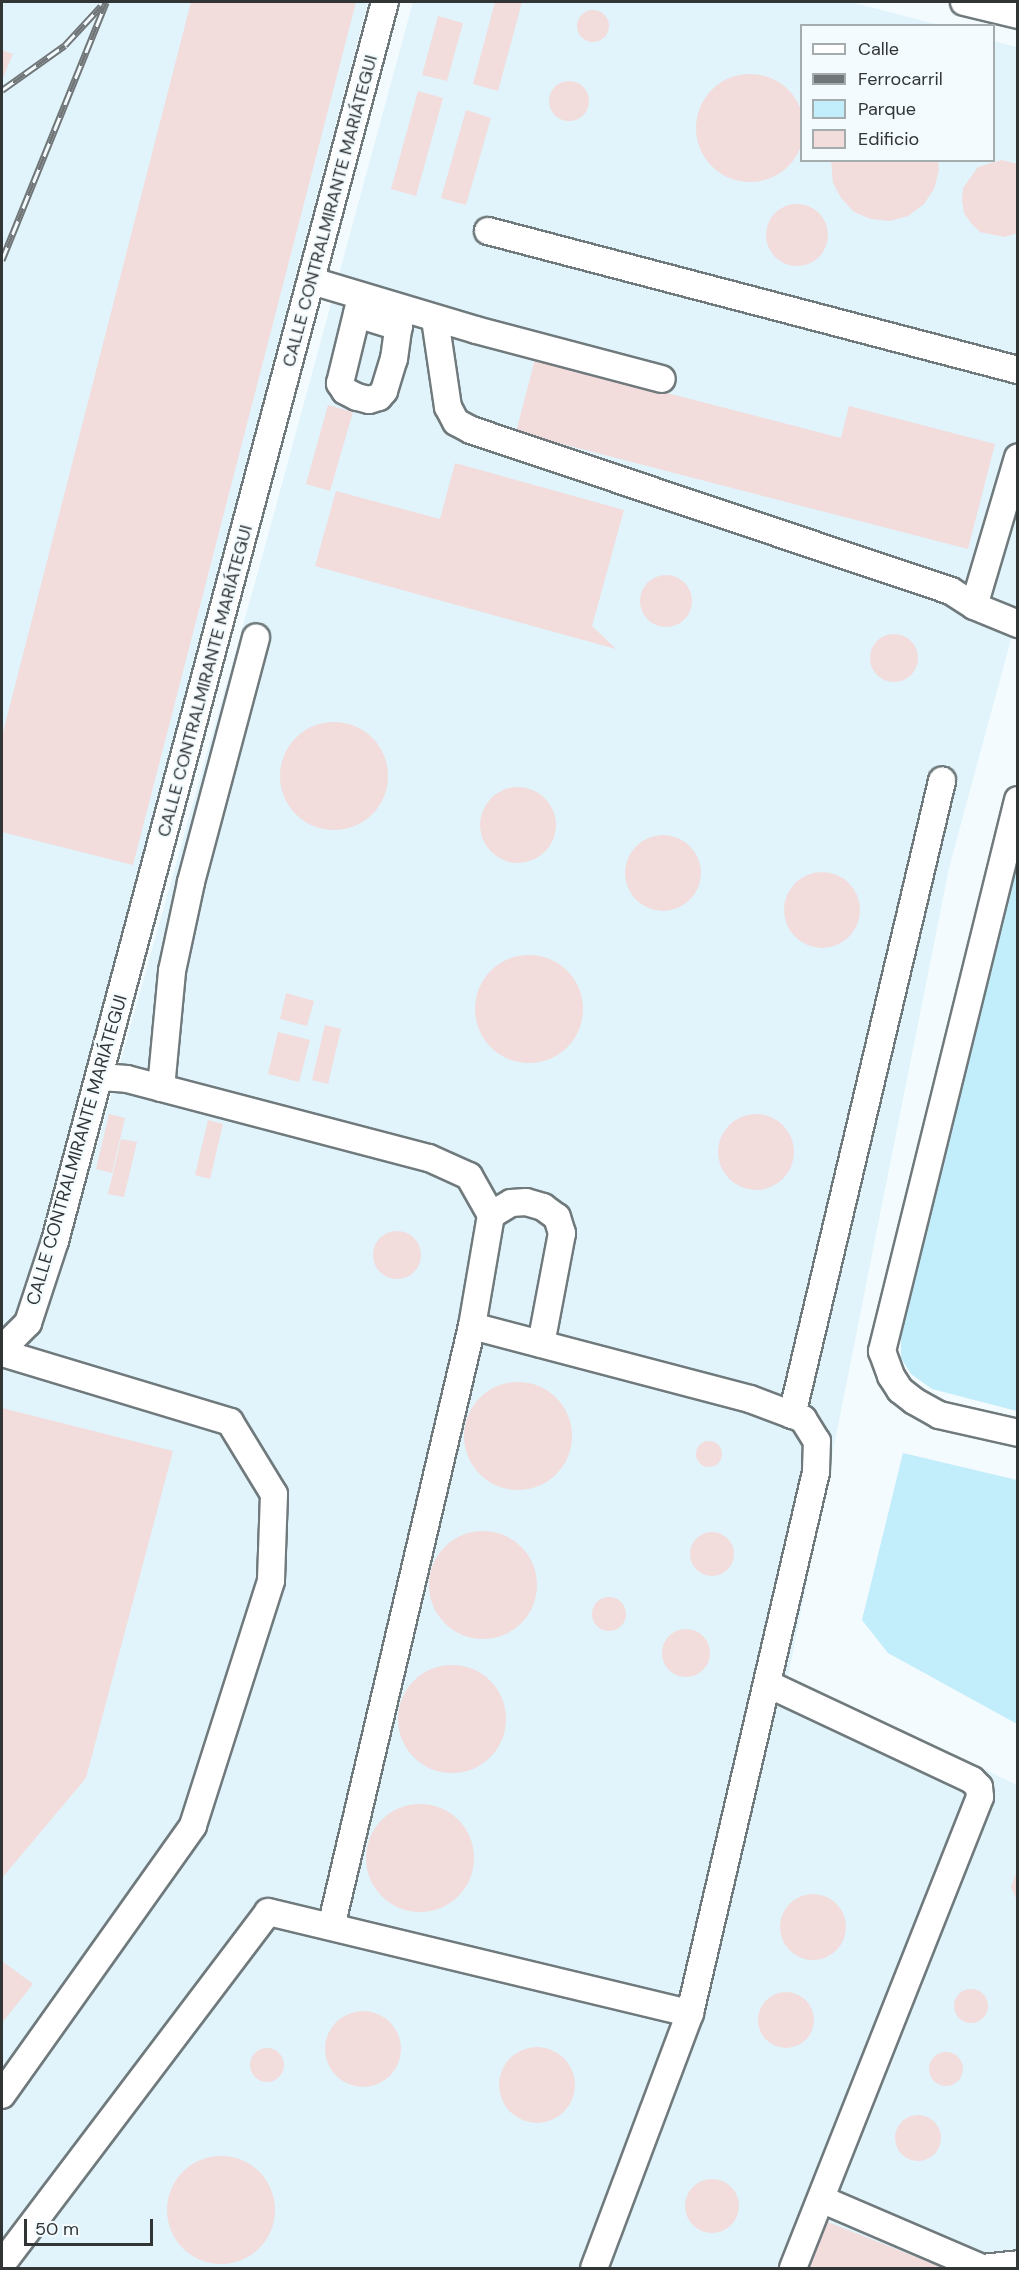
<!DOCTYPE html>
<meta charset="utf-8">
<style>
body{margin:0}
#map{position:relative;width:1019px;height:2270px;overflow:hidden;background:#f3fbfe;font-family:"DM Sans",sans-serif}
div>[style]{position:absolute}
.built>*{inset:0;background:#e1f4fb}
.green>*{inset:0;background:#c2edfb}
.building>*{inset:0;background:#f2dcdc}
.round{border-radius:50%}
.roads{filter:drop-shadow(2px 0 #707a7d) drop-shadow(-2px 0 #707a7d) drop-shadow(0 2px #707a7d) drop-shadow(0 -2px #707a7d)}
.minor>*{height:26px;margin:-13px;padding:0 13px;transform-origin:13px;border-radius:13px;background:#fff}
.rail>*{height:7px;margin-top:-3.5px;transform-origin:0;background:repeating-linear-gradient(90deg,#f3fbfe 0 14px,#717678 0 28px);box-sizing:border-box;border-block:2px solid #717678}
span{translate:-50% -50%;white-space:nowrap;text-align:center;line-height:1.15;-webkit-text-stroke:4.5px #f3fbfe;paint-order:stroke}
.street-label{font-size:18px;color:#313536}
.frame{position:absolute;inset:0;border:3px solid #313536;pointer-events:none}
.legend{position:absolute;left:800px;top:24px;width:195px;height:138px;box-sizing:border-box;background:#f3fbfe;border:2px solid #a5acae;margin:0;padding:8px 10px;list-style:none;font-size:18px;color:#313536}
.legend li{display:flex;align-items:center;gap:12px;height:30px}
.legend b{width:30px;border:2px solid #a5acae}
.scale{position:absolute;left:24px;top:2219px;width:129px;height:27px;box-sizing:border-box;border:3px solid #313536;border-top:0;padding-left:8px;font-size:18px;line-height:21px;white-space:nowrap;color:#313536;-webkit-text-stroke:4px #f3fbfe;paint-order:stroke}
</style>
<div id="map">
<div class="built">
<i style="clip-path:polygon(2px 2px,368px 2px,41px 1237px,69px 1245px,261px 561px,413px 2px,851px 2px,939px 25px,802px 26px,802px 160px,994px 160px,994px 41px,1017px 47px,1017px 617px,949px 868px,788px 1677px,1017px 1785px,1017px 2268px,2px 2268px)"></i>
</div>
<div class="green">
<i style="clip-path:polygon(1017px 840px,1017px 1411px,932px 1389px,911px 1374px,901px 1358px,901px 1336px,910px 1281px)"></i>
<i style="clip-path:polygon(903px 1453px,1017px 1480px,1017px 1724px,888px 1653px,862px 1620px)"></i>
</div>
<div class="building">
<i style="clip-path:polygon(191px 2px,356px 2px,133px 865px,2px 832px,2px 736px)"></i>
<i style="clip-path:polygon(495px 2px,522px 2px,498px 91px,473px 84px)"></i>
<i class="round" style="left:577px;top:10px;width:32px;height:32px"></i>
<i style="clip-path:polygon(438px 16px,463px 23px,447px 81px,422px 75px)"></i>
<i style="clip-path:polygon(2px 50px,13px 54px,2px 80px)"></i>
<i class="round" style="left:696px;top:74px;width:108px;height:108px"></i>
<i class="round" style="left:549px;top:81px;width:40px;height:40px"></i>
<i style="clip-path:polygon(418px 91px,443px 98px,416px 196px,391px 189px)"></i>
<i style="clip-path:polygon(466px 110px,491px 118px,466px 205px,441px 198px)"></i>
<i style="clip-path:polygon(831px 160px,938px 160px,939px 170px,934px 189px,924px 204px,908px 216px,890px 221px,871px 219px,854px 212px,841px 198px,833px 183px)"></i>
<i style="clip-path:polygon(1002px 160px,1018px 164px,1018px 233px,1004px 237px,980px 232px,971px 223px,964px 213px,962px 200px,963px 188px,978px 167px)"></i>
<i class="round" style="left:766px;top:204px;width:62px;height:62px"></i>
<i style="clip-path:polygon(535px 359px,841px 438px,849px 406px,995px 444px,968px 549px,516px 432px)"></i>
<i style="clip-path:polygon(328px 405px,353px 412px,330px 491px,306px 484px)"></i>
<i style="clip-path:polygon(455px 463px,624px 510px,592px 626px,616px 649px,315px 566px,336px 491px,440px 519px)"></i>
<i class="round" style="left:640px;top:575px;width:52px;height:52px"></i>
<i class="round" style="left:870px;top:634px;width:48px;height:48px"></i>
<i class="round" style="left:280px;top:722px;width:108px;height:108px"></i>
<i class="round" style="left:480px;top:787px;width:76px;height:76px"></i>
<i class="round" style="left:625px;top:835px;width:76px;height:76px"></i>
<i class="round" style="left:784px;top:872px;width:76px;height:76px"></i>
<i class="round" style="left:475px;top:955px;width:108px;height:108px"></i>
<i style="clip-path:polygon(286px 993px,314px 1001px,307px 1026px,280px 1019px)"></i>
<i style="clip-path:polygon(325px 1025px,341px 1029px,328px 1084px,312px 1080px)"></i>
<i style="clip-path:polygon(278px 1032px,310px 1040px,299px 1082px,268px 1074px)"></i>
<i class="round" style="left:718px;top:1114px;width:76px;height:76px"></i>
<i style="clip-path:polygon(109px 1114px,125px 1118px,112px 1173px,96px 1169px)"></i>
<i style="clip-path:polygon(208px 1120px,223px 1124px,210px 1179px,195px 1175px)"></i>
<i style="clip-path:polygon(121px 1139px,137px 1142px,124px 1197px,108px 1194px)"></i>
<i class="round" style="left:373px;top:1231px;width:48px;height:48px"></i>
<i class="round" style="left:464px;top:1382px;width:108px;height:108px"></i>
<i style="clip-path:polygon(2px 1408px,173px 1451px,86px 1778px,2px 1878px)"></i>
<i class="round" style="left:696px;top:1441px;width:26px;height:26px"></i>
<i class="round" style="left:429px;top:1531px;width:108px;height:108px"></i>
<i class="round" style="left:690px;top:1532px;width:44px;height:44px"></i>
<i class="round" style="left:592px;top:1597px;width:34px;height:34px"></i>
<i class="round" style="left:662px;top:1629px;width:48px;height:48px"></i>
<i class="round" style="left:398px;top:1665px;width:108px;height:108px"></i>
<i class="round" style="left:366px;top:1804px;width:108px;height:108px"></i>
<i style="clip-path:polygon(1018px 1868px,1018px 1903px,1011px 1887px)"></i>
<i class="round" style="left:780px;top:1894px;width:66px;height:66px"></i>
<i style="clip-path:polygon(2px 1961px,33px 1984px,2px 2023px)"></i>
<i class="round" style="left:954px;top:1989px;width:34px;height:34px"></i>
<i class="round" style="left:758px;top:1992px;width:56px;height:56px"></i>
<i class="round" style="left:325px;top:2011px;width:76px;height:76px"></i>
<i class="round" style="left:499px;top:2047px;width:76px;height:76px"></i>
<i class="round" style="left:250px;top:2048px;width:34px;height:34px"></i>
<i class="round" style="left:929px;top:2052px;width:34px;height:34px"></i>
<i class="round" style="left:895px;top:2115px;width:46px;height:46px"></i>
<i class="round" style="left:167px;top:2156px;width:108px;height:108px"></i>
<i class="round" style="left:685px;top:2179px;width:54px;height:54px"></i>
<i style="clip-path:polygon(825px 2221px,944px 2268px,807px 2268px)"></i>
</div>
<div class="roads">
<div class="minor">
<i style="left:964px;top:2px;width:56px;rotate:13.5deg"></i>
<i style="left:488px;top:231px;width:548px;rotate:14.7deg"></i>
<i style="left:312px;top:281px;width:171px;rotate:16.6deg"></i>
<i style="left:476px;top:330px;width:192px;rotate:14.8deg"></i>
<i style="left:361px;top:297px;width:89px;rotate:103.7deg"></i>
<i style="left:340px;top:383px;width:9px;rotate:58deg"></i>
<i style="left:345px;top:391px;width:13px;rotate:27deg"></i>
<i style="left:357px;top:397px;width:12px;rotate:14deg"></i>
<i style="left:369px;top:400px;width:10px;rotate:-17deg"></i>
<i style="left:379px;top:397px;width:8px;rotate:-50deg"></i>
<i style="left:384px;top:391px;width:34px;rotate:-73deg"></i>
<i style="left:394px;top:359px;width:51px;rotate:-82.2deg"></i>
<i style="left:357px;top:314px;width:44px;rotate:17.2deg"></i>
<i style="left:435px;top:319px;width:89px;rotate:81.6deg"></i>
<i style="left:448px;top:407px;width:17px;rotate:62deg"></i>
<i style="left:456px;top:422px;width:17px;rotate:28deg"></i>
<i style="left:471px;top:430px;width:506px;rotate:18.54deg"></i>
<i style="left:951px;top:591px;width:27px;rotate:33deg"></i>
<i style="left:974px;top:606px;width:48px;rotate:22.2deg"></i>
<i style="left:974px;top:606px;width:155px;rotate:-73.5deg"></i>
<i style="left:1018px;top:800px;width:568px;rotate:103.86deg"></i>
<i style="left:882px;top:1351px;width:27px;rotate:70deg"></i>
<i style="left:891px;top:1376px;width:17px;rotate:57deg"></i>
<i style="left:900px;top:1390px;width:18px;rotate:38deg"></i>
<i style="left:914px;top:1401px;width:29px;rotate:29deg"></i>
<i style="left:939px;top:1415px;width:81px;rotate:12.8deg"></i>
<i style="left:100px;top:1077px;width:27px;rotate:4deg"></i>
<i style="left:127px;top:1079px;width:312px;rotate:14.7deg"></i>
<i style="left:429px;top:1158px;width:44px;rotate:24.2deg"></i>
<i style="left:469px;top:1176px;width:45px;rotate:60.6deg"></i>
<i style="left:491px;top:1215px;width:113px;rotate:99.7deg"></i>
<i style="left:472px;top:1326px;width:617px;rotate:103.2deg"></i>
<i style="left:161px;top:1088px;width:118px;rotate:-84.6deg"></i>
<i style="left:172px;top:971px;width:91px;rotate:-77.9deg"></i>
<i style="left:191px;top:882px;width:253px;rotate:-75.1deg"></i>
<i style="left:491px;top:1215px;width:23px;rotate:-31deg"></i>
<i style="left:511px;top:1203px;width:15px;rotate:-4deg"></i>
<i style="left:526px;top:1202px;width:18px;rotate:16deg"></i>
<i style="left:543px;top:1207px;width:17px;rotate:36deg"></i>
<i style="left:557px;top:1217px;width:17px;rotate:73deg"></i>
<i style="left:562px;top:1233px;width:113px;rotate:100.7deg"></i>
<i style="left:472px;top:1326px;width:287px;rotate:14.7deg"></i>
<i style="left:750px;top:1399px;width:57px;rotate:20.7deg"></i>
<i style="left:803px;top:1419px;width:26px;rotate:58deg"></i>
<i style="left:817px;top:1441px;width:31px;rotate:92deg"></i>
<i style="left:816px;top:1472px;width:555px;rotate:103.11deg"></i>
<i style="left:690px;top:2013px;width:272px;rotate:110.6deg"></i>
<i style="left:2px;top:1349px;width:37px;rotate:-45deg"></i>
<i style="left:28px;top:1323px;width:86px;rotate:-71.8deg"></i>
<i style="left:55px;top:1241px;width:1282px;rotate:-75.09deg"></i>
<i style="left:2px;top:1353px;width:238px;rotate:16.8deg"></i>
<i style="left:230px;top:1422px;width:84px;rotate:58.6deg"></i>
<i style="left:274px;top:1494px;width:87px;rotate:92deg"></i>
<i style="left:271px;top:1581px;width:257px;rotate:107.7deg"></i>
<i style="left:193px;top:1826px;width:330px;rotate:125.4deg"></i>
<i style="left:792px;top:1415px;width:652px;rotate:-76.69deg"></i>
<i style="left:768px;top:1684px;width:225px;rotate:25.2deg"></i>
<i style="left:972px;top:1780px;width:10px;rotate:45deg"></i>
<i style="left:979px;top:1787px;width:10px;rotate:84deg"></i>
<i style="left:980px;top:1797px;width:507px;rotate:111.65deg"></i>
<i style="left:821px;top:2199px;width:175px;rotate:23.2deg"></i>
<i style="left:982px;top:2268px;width:36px;rotate:-6deg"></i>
<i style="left:2px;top:2264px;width:441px;rotate:-52.9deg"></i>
<i style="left:268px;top:1912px;width:434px;rotate:13.5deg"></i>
</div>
</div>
<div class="rail">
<i style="left:2px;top:90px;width:77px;rotate:-35.5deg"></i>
<i style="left:65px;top:45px;width:53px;rotate:-47.3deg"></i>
<i style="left:2px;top:260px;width:278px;rotate:-68deg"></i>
</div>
<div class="street-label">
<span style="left:330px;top:211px;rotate:-75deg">CALLE CONTRALMIRANTE MARIÁTEGUI</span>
<span style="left:205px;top:681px;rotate:-75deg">CALLE CONTRALMIRANTE MARIÁTEGUI</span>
<span style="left:77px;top:1150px;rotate:-74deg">CALLE CONTRALMIRANTE MARIÁTEGUI</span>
</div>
<div class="frame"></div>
<ul class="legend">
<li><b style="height:8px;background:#fff"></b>Calle</li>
<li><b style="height:8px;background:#717678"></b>Ferrocarril</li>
<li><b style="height:16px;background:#c2edfb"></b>Parque</li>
<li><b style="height:16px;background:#f2dcdc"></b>Edificio</li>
</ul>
<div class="scale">50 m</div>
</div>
